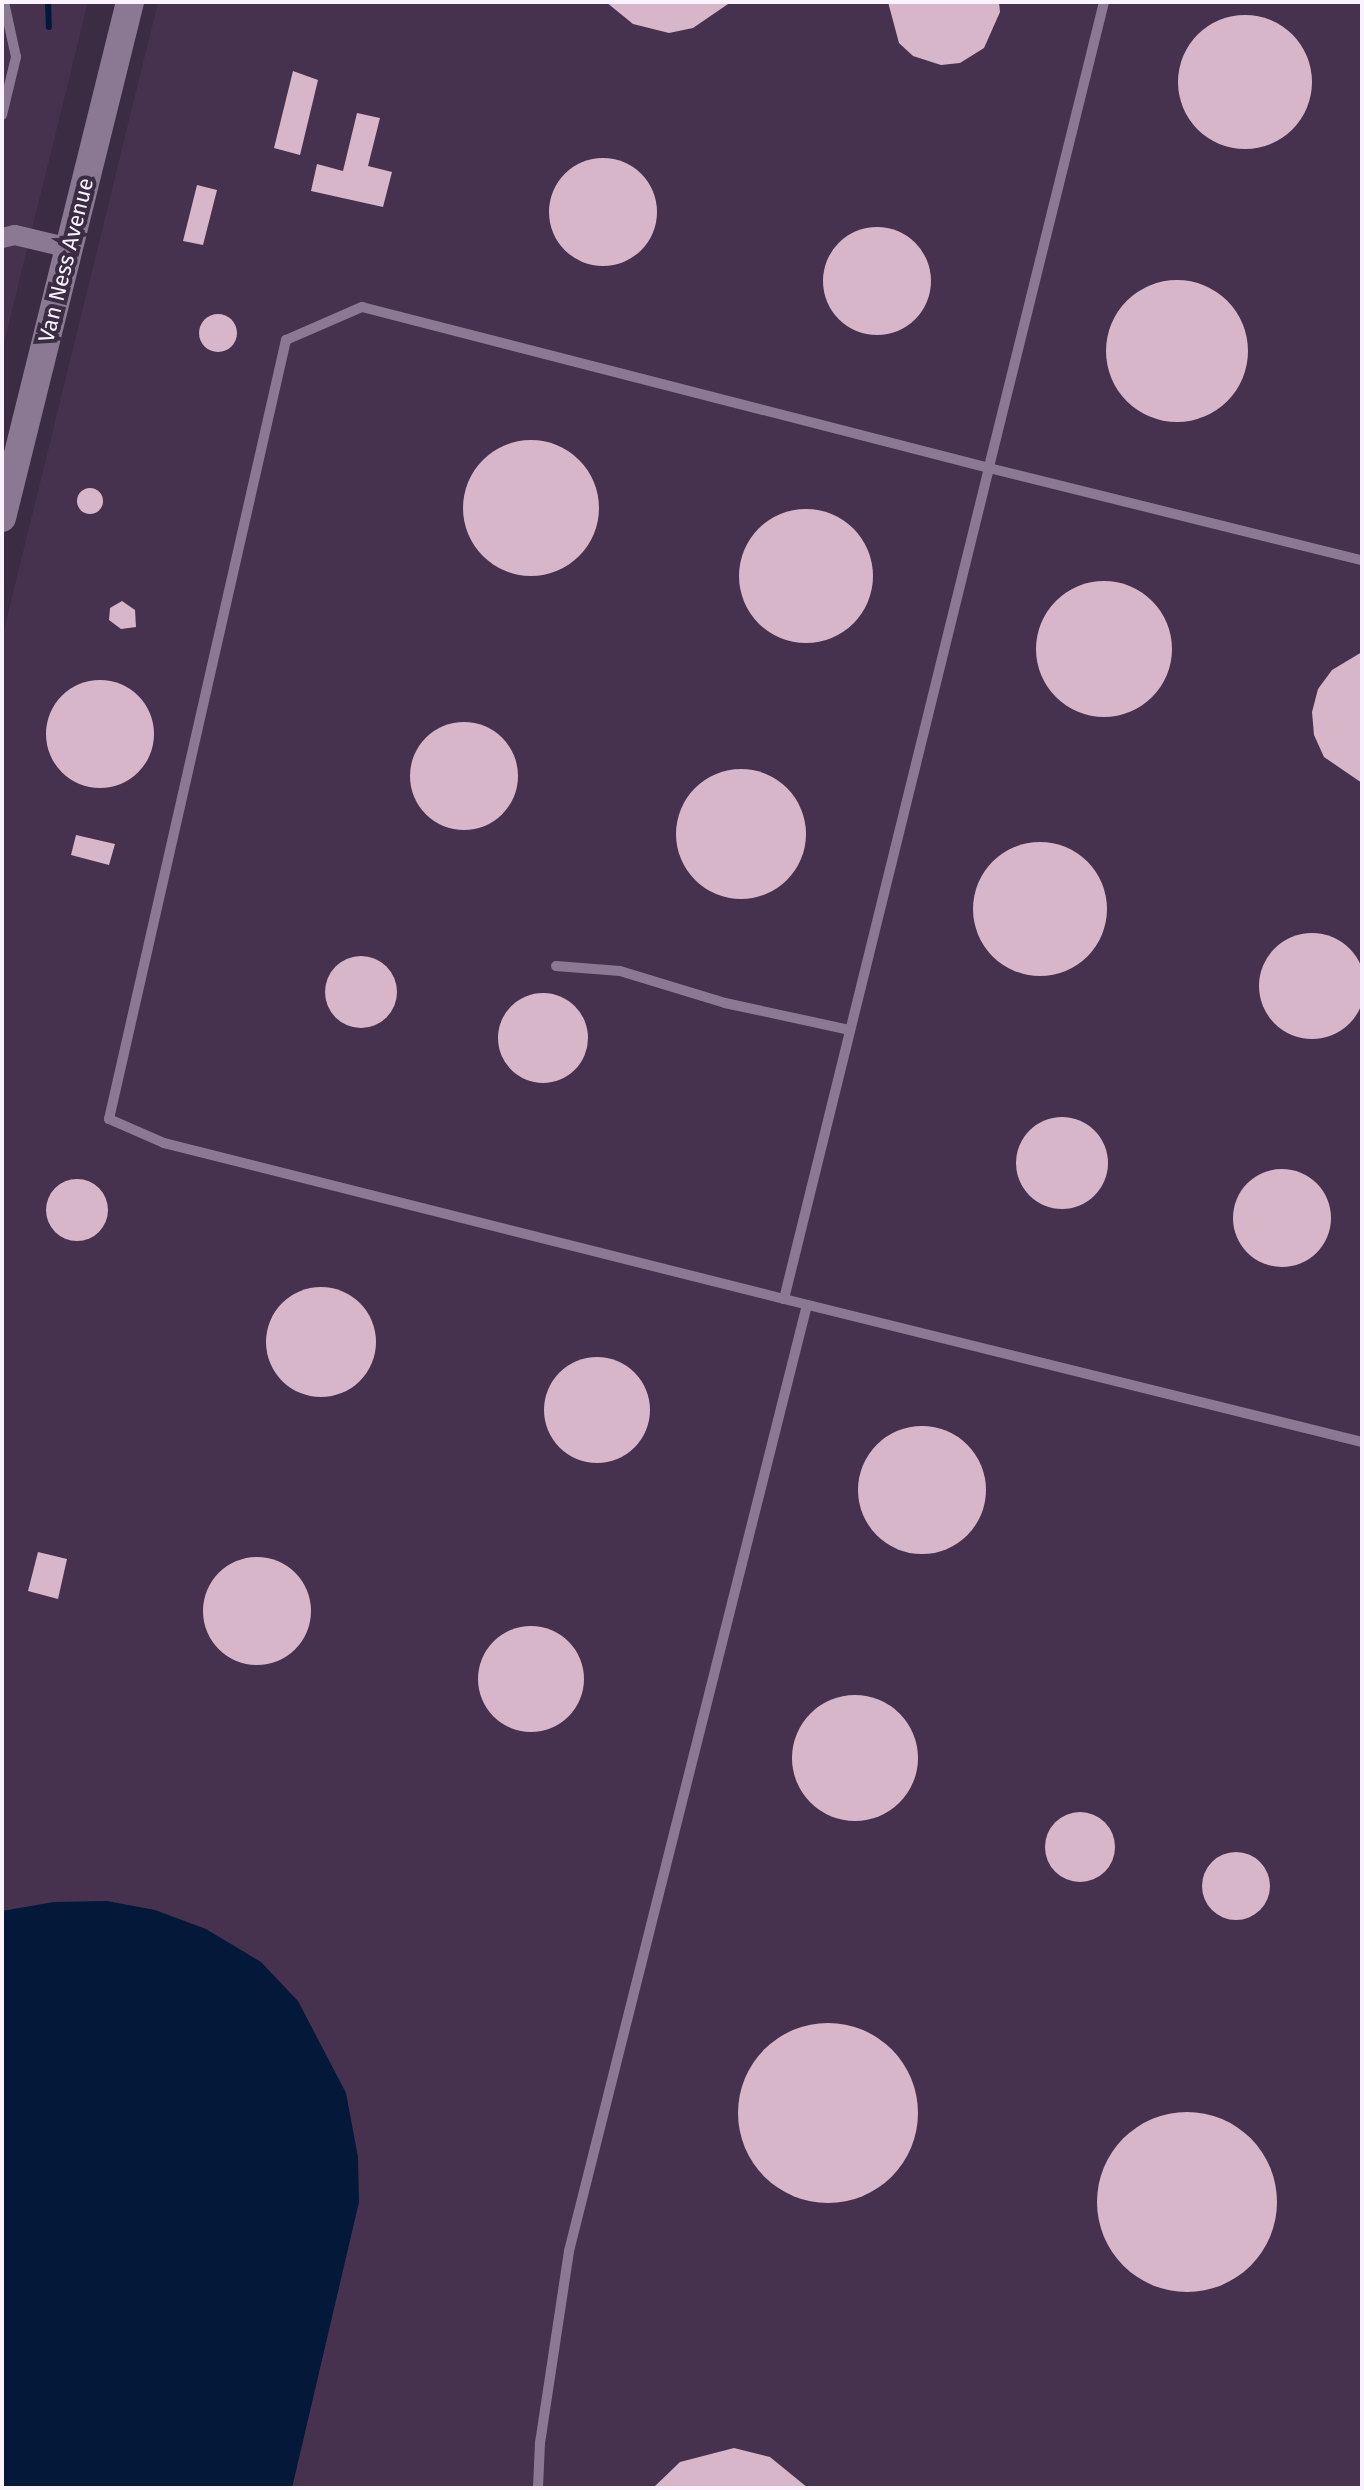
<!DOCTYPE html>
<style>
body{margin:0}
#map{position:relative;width:1364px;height:2490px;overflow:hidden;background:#3b2b43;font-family:"Fira Sans",sans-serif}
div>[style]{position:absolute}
.built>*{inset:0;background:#46324f}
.water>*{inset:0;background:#041839}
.stream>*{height:6px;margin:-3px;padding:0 3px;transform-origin:3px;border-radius:3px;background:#041839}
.building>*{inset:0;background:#d7b6c9}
.round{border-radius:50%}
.service>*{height:10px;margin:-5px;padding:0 5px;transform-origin:5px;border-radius:5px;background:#8b7994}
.minor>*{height:20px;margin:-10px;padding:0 10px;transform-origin:10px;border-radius:10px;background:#8b7994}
.secondary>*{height:28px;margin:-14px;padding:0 14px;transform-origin:14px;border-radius:14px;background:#8b7994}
span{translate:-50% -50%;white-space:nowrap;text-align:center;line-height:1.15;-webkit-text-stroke:8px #3b2b43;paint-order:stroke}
.street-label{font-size:22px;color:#faf2fe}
.frame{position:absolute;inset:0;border:4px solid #faf2fe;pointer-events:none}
</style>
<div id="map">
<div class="built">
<i style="clip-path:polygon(2px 2px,88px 2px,2px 351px)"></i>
<i style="clip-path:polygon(158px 2px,1362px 2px,1362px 2488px,2px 2488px,2px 638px)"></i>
</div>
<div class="water">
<i style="clip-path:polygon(107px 1901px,155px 1910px,206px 1929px,261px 1962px,298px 2001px,346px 2093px,358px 2157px,359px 2202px,292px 2488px,2px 2488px,2px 1911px,54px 1902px)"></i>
</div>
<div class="stream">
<i style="left:48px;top:2px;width:25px;rotate:88deg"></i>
</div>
<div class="building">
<i style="clip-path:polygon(606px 2px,731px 2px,693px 28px,669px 33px,633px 24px)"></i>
<i style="clip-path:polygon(888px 2px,999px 2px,1000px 12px,984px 48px,960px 63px,941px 65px,913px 56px,899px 43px)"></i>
<i class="round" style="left:1178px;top:15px;width:134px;height:134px"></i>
<i style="clip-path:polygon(293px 71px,318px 80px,300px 155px,274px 148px)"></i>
<i style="clip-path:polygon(357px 113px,380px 118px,368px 166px,392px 172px,383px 207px,311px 191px,317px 164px,343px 171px)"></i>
<i class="round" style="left:549px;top:158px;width:108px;height:108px"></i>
<i style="clip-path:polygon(197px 185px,217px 190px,203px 245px,183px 241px)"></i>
<i class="round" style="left:823px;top:227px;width:108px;height:108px"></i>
<i class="round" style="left:1106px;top:280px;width:142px;height:142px"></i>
<i class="round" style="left:199px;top:314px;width:38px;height:38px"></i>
<i class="round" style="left:463px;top:440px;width:136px;height:136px"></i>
<i class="round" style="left:77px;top:488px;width:26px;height:26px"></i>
<i class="round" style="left:739px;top:509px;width:134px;height:134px"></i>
<i class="round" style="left:1036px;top:581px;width:136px;height:136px"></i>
<i style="clip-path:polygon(122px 601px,135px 610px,136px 627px,121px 629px,109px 620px,110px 608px)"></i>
<i style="clip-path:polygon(1362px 652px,1362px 783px,1324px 757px,1314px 735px,1312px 712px,1318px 689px,1332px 670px)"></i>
<i class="round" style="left:46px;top:680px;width:108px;height:108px"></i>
<i class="round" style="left:410px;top:722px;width:108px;height:108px"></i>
<i class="round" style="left:676px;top:769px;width:130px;height:130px"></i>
<i style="clip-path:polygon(76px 835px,115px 844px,109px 865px,71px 855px)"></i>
<i class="round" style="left:973px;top:842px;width:134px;height:134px"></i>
<i class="round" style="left:1259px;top:933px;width:106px;height:106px"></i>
<i class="round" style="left:325px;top:956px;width:72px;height:72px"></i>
<i class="round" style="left:498px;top:993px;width:90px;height:90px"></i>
<i class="round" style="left:1016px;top:1117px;width:92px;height:92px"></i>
<i class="round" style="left:1233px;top:1169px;width:98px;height:98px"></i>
<i class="round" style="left:46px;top:1179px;width:62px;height:62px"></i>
<i class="round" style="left:266px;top:1287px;width:110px;height:110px"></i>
<i class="round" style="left:544px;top:1357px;width:106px;height:106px"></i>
<i class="round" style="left:858px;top:1426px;width:128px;height:128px"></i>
<i style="clip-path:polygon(38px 1552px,67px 1559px,58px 1599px,28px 1591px)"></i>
<i class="round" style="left:203px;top:1557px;width:108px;height:108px"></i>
<i class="round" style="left:478px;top:1626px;width:106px;height:106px"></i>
<i class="round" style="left:792px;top:1695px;width:126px;height:126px"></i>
<i class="round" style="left:1045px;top:1812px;width:70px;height:70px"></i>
<i class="round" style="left:1202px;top:1852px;width:68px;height:68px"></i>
<i class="round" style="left:738px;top:2023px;width:180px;height:180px"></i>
<i class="round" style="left:1097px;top:2112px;width:180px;height:180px"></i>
<i style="clip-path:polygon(734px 2448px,770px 2457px,808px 2488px,653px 2488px,680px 2462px)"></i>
</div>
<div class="service">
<i style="left:1104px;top:2px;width:480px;rotate:103.9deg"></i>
<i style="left:989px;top:468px;width:384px;rotate:13.9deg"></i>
<i style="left:2px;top:115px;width:60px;rotate:-76.4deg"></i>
<i style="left:16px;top:57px;width:56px;rotate:-102.3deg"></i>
<i style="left:556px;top:966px;width:64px;rotate:4.5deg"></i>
<i style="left:620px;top:971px;width:110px;rotate:16.9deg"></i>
<i style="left:725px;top:1003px;width:128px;rotate:12.2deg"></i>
<i style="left:784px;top:1299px;width:639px;rotate:-165.88deg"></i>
<i style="left:164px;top:1143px;width:60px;rotate:-156.4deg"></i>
<i style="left:109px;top:1119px;width:799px;rotate:-77.2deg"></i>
<i style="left:286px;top:340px;width:83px;rotate:-23.5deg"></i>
<i style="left:362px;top:307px;width:647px;rotate:14.4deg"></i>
<i style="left:989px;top:468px;width:856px;rotate:103.86deg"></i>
<i style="left:784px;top:1299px;width:595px;rotate:13.9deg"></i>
<i style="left:538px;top:2488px;width:45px;rotate:-87.5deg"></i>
<i style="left:540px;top:2443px;width:194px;rotate:-81.4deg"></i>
<i style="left:569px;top:2251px;width:975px;rotate:-75.88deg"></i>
</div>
<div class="minor">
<i style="left:2px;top:238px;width:13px;rotate:-13deg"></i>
<i style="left:15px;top:235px;width:56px;rotate:13.5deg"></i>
</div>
<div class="secondary">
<i style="left:2px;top:518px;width:532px;rotate:-76.07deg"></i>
</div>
<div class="street-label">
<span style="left:66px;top:260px;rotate:-76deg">Van Ness Avenue</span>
</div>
<div class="frame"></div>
</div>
